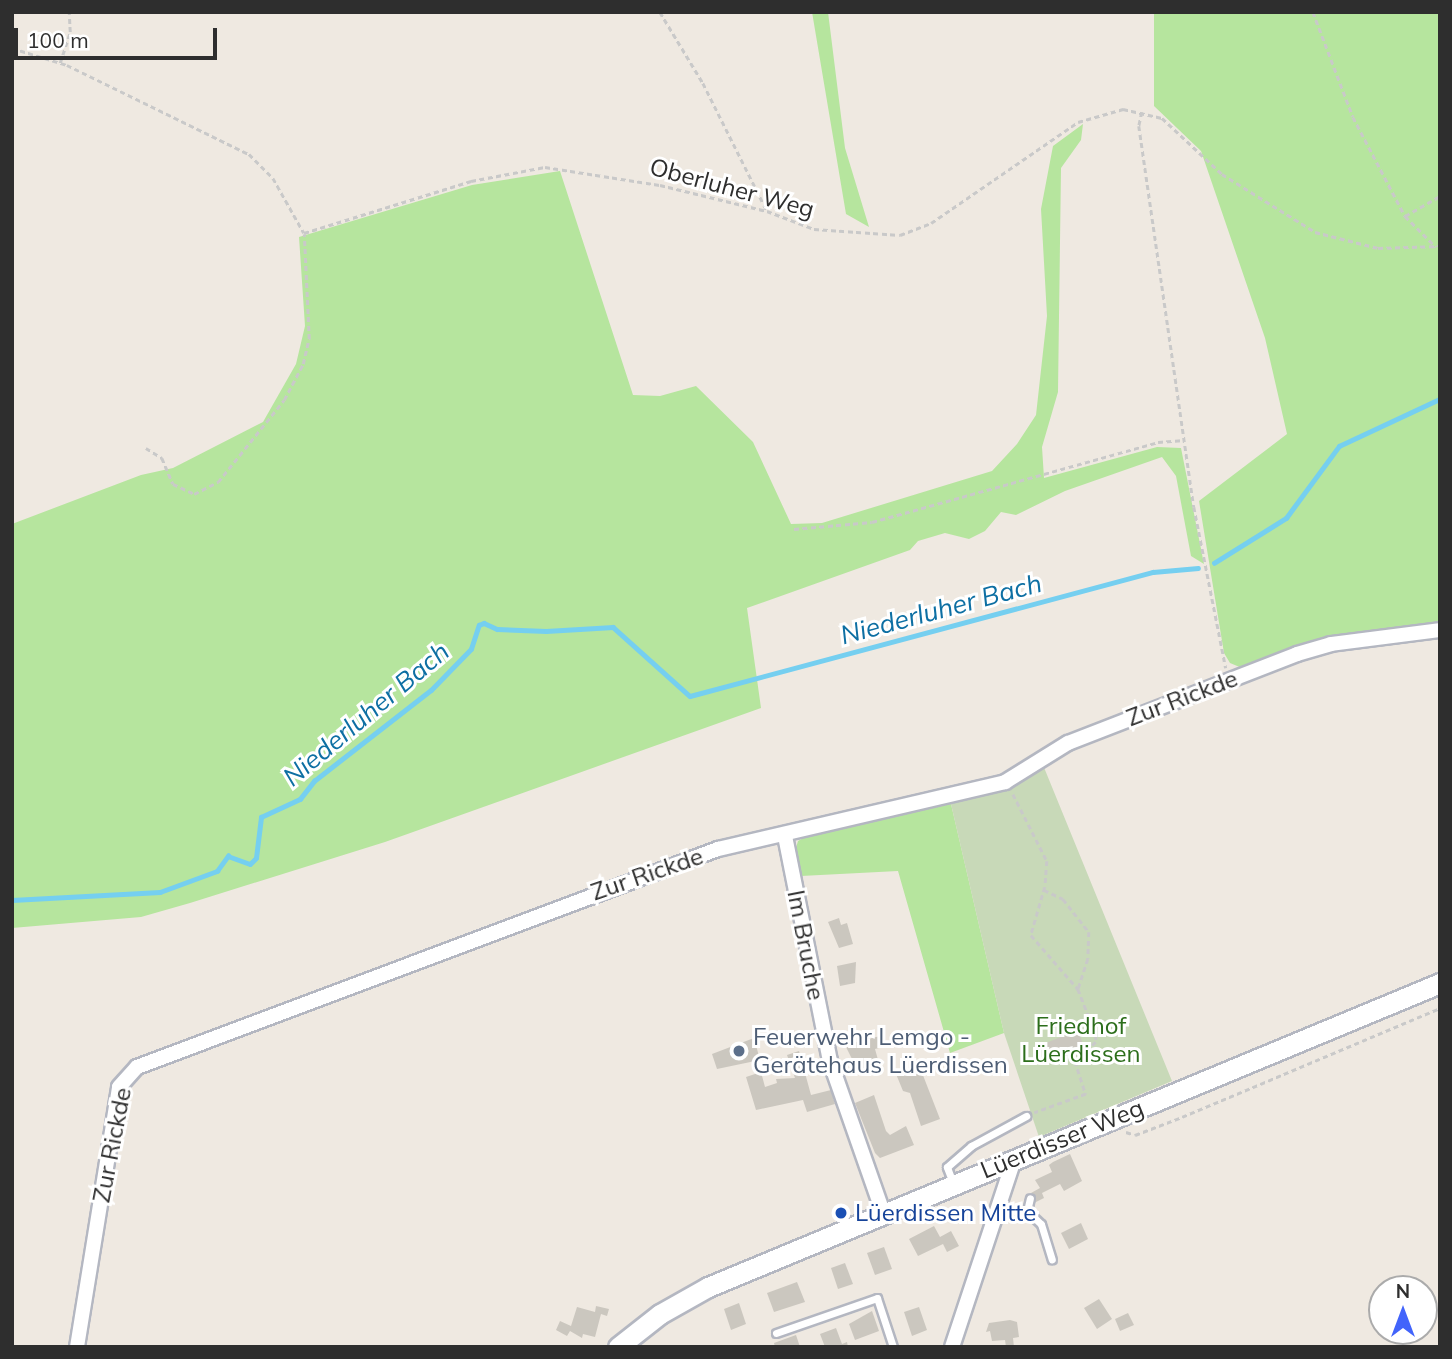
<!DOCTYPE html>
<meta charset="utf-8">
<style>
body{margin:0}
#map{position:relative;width:1452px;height:1359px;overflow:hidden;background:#efe9e1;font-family:Mulish,sans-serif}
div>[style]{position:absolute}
.green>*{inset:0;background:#b6e59e}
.cemetery>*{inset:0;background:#c8d9b8}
.stream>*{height:4.5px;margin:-2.25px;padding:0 2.25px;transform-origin:2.25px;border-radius:2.25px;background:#75cff0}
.building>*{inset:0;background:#cbc7bf}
.path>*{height:2.5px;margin-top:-1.25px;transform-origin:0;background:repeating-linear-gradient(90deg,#c9c9c9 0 5px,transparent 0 8.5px)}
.roads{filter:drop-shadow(2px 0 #b4b7c1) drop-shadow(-2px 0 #b4b7c1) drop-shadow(0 2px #b4b7c1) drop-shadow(0 -2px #b4b7c1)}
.lane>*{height:7px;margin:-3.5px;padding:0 3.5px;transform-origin:3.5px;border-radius:3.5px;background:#fff}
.street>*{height:14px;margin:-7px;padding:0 7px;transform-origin:7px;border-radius:7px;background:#fff}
.secondary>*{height:19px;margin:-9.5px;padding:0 9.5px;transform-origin:9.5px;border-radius:9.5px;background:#fff}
.dots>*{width:19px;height:19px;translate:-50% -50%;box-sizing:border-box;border:4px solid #fff;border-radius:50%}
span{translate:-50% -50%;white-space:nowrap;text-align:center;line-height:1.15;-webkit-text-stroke:6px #fff;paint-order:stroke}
.street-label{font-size:24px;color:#2e2e2e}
.park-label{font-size:24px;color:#2c6e1b}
.service-label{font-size:24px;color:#4e5e75}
.left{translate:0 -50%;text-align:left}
.transit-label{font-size:24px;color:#164399}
.water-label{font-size:26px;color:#0d6fa3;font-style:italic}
.frame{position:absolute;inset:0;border:14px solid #2e2e2e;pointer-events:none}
.north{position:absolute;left:1368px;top:1275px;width:70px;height:70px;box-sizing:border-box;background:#fff;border:2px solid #ababab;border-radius:50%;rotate:0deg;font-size:19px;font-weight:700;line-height:28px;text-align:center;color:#2e2e2e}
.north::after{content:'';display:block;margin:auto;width:24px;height:32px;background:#4264fb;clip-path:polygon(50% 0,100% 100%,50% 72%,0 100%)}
.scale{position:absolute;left:14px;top:28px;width:203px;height:32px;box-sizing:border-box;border:4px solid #2e2e2e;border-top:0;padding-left:9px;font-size:21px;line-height:24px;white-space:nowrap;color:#2e2e2e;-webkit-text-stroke:5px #fff;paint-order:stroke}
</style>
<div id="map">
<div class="green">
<i style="clip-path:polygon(812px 12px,828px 12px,845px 148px,869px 227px,846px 214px)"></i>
<i style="clip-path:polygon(1154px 12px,1440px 12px,1440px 626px,1242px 668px,1230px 663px,1224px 653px,1199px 501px,1287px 434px,1265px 338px,1201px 151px,1154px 106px)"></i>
<i style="clip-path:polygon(1083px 124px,1081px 140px,1061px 168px,1058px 392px,1042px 447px,1044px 478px,1157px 447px,1181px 448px,1204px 564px,1191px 556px,1176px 476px,1162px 457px,1065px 491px,1016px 515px,1001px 512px,985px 531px,969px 539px,945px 533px,918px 541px,910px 550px,747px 608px,761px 708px,385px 842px,190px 903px,141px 917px,12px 928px,12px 524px,141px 475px,173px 468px,263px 422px,296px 364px,305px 326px,299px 237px,472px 185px,560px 171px,633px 395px,660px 396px,696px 386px,753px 442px,791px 524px,822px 523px,992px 471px,1017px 444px,1036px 415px,1047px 316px,1041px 209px,1053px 146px)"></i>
<i style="clip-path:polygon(951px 804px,1004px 1033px,950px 1053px,898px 871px,801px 876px,795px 851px,798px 841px,807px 836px)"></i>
</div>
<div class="cemetery">
<i style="clip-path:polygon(1043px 765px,1172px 1081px,1039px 1137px,1004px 1033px,951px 804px,1011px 786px)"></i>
</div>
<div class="stream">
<i style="left:1214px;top:563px;width:85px;rotate:-32deg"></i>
<i style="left:1286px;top:518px;width:89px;rotate:-53.6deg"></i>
<i style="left:1339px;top:446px;width:111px;rotate:-25deg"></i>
<i style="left:12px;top:900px;width:148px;rotate:-3.1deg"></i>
<i style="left:160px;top:892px;width:61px;rotate:-20.2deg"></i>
<i style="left:217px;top:871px;width:19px;rotate:-54deg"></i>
<i style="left:228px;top:856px;width:23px;rotate:20deg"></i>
<i style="left:250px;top:864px;width:8px;rotate:-45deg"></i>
<i style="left:256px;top:858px;width:41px;rotate:-83deg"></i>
<i style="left:261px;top:817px;width:43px;rotate:-24.8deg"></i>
<i style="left:300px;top:799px;width:23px;rotate:-52deg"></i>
<i style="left:314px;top:781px;width:148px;rotate:-37.9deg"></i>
<i style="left:431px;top:690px;width:57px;rotate:-45.7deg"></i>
<i style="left:471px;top:649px;width:25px;rotate:-72deg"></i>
<i style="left:479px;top:625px;width:5px;rotate:-22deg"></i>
<i style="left:484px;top:623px;width:14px;rotate:25deg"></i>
<i style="left:497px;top:629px;width:49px;rotate:2.3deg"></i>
<i style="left:546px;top:631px;width:67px;rotate:-3.4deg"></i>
<i style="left:613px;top:627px;width:103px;rotate:41.9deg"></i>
<i style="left:690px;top:696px;width:479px;rotate:-15deg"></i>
<i style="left:1153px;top:572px;width:45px;rotate:-5.1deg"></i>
</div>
<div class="building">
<i style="clip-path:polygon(839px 918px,841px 925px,847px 923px,853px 944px,839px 948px,828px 922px)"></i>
<i style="clip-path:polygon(856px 962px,855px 983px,840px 986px,837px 966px)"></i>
<i style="clip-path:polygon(1078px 1030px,1085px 1050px,1048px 1064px,1041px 1045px)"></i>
<i style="clip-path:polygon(880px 1036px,883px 1047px,875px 1049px,880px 1067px,859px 1073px,845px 1045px)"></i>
<i style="clip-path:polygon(754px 1038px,760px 1060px,717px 1069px,712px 1054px)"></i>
<i style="clip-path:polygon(799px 1051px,811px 1095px,831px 1090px,835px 1104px,807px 1112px,803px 1100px,756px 1110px,746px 1077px,761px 1072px,765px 1087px,777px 1083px,776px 1079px,795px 1078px,787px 1055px)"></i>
<i style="clip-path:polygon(919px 1065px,940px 1119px,921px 1126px,910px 1093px,903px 1091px,896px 1074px)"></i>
<i style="clip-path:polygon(874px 1095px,886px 1131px,890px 1135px,906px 1126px,914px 1145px,880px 1158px,875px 1153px,855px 1103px)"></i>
<i style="clip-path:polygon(1070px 1154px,1082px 1181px,1064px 1191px,1060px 1184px,1042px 1193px,1044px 1198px,1036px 1202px,1031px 1193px,1040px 1188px,1035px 1180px,1052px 1172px,1049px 1165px,1053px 1162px)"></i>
<i style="clip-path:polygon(1081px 1223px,1088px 1239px,1069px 1249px,1061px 1233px)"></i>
<i style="clip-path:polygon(934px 1226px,940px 1237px,951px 1231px,959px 1246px,947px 1252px,943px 1244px,918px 1256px,909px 1239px)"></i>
<i style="clip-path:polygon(884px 1247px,892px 1269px,875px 1275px,867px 1253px)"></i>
<i style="clip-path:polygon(845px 1263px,853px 1284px,838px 1289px,831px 1268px)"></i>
<i style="clip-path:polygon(797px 1282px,805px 1302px,774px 1312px,767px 1293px)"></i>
<i style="clip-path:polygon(1099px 1299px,1112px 1319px,1097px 1329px,1084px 1308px)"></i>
<i style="clip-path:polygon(739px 1303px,746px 1324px,731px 1330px,724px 1309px)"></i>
<i style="clip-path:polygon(596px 1306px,609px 1309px,607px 1316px,601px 1314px,595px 1337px,583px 1334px,582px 1338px,570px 1331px,567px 1336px,556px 1330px,560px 1321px,571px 1326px,577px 1307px,595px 1312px)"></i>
<i style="clip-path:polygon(919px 1307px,927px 1330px,912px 1336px,904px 1312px)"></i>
<i style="clip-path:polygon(872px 1311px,879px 1331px,855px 1340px,849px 1324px)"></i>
<i style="clip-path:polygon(1128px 1313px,1134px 1325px,1120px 1331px,1115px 1319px)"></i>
<i style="clip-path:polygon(1010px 1320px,1017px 1322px,1019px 1337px,1013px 1338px,1014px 1347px,1006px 1347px,1005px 1340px,992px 1341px,990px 1331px,986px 1332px,989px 1323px)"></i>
<i style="clip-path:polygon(836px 1328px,842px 1344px,847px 1342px,848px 1347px,825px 1347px,820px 1334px)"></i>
<i style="clip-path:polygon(796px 1335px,800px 1347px,775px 1347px,774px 1343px)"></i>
</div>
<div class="path">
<i style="left:660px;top:12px;width:83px;rotate:58.8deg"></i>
<i style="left:703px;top:83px;width:143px;rotate:63.4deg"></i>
<i style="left:1313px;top:12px;width:112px;rotate:69.1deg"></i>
<i style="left:1353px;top:117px;width:112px;rotate:62.3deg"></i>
<i style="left:1405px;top:216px;width:44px;rotate:45deg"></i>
<i style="left:12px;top:48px;width:58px;rotate:17.2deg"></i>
<i style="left:67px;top:65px;width:203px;rotate:26.1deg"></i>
<i style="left:249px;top:154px;width:34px;rotate:45deg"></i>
<i style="left:273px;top:178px;width:63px;rotate:60.6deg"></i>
<i style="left:304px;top:233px;width:175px;rotate:-17.3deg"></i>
<i style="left:471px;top:181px;width:75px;rotate:-10.7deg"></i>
<i style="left:545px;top:167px;width:116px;rotate:8.9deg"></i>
<i style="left:660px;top:185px;width:110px;rotate:13.7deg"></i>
<i style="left:767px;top:211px;width:50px;rotate:21deg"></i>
<i style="left:814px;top:229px;width:86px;rotate:4deg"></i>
<i style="left:900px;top:235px;width:33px;rotate:-21deg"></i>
<i style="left:931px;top:223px;width:178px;rotate:-34.5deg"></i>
<i style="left:1078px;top:122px;width:47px;rotate:-16.1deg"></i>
<i style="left:1123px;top:109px;width:40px;rotate:13deg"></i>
<i style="left:1162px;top:118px;width:82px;rotate:43deg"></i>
<i style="left:1222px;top:174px;width:110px;rotate:31.9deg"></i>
<i style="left:1315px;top:232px;width:65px;rotate:14.3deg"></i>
<i style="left:1378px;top:248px;width:62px;rotate:-1.8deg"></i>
<i style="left:60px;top:63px;width:33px;rotate:-72deg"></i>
<i style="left:70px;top:32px;width:20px;rotate:-93deg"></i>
<i style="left:1142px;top:112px;width:14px;rotate:102deg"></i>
<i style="left:1139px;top:126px;width:385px;rotate:81.8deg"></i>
<i style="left:1194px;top:507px;width:164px;rotate:78.8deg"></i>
<i style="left:1405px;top:216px;width:40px;rotate:-29.7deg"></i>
<i style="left:146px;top:448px;width:19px;rotate:32deg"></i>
<i style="left:162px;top:458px;width:28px;rotate:67deg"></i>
<i style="left:173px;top:484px;width:23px;rotate:25deg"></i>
<i style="left:194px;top:494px;width:27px;rotate:-27deg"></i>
<i style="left:218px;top:482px;width:105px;rotate:-51.2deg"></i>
<i style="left:284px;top:400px;width:41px;rotate:-62.2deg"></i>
<i style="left:303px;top:364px;width:26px;rotate:-77deg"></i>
<i style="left:309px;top:339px;width:105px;rotate:-92.7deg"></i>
<i style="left:794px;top:529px;width:78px;rotate:-5.1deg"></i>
<i style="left:872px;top:522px;width:297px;rotate:-15.6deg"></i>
<i style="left:1158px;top:442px;width:27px;rotate:-4deg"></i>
<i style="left:1013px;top:794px;width:75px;rotate:63.1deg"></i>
<i style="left:1047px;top:861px;width:26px;rotate:94deg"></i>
<i style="left:1045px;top:887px;width:50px;rotate:106.3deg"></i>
<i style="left:1031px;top:935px;width:72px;rotate:49deg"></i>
<i style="left:1078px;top:989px;width:49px;rotate:68.6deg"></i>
<i style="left:1096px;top:1035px;width:7px;rotate:90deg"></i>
<i style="left:1096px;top:1042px;width:28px;rotate:138deg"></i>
<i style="left:1075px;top:1061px;width:35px;rotate:72deg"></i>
<i style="left:1086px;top:1094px;width:55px;rotate:159.9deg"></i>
<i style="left:1044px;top:890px;width:21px;rotate:25deg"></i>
<i style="left:1063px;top:899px;width:42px;rotate:51.8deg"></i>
<i style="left:1089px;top:932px;width:27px;rotate:92deg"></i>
<i style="left:1088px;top:959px;width:32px;rotate:108deg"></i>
<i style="left:1126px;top:1132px;width:9px;rotate:18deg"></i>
<i style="left:1135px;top:1135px;width:50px;rotate:-21deg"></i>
<i style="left:1182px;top:1117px;width:280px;rotate:-22.9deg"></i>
</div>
<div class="roads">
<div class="lane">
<i style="left:953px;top:1183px;width:17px;rotate:-111deg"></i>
<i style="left:947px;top:1167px;width:32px;rotate:-41deg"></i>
<i style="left:971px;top:1146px;width:63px;rotate:-28.6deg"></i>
<i style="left:1027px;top:1211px;width:19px;rotate:43deg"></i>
<i style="left:1041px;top:1224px;width:37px;rotate:73deg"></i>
<i style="left:998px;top:1212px;width:29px;rotate:-2deg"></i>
<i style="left:1027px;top:1211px;width:13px;rotate:-77deg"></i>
<i style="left:776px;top:1333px;width:107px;rotate:-19.1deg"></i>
<i style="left:877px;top:1298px;width:52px;rotate:71.9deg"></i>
</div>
<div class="street">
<i style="left:785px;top:836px;width:229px;rotate:78.7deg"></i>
<i style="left:830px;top:1061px;width:160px;rotate:70.7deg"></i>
<i style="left:77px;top:1347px;width:263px;rotate:-80.8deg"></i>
<i style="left:119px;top:1087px;width:27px;rotate:-48deg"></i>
<i style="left:137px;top:1067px;width:621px;rotate:-20.57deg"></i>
<i style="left:718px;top:849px;width:295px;rotate:-13.1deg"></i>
<i style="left:1005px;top:782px;width:74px;rotate:-31.8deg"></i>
<i style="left:1068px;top:743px;width:246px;rotate:-21.2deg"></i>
<i style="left:1297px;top:654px;width:35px;rotate:-16deg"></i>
<i style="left:1331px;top:644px;width:110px;rotate:-7.3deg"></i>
<i style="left:952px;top:1347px;width:198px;rotate:-71.7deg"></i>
</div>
<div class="secondary">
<i style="left:618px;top:1347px;width:53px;rotate:-38.2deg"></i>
<i style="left:660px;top:1314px;width:55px;rotate:-29.4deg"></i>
<i style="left:708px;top:1287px;width:793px;rotate:-22.55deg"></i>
</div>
</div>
<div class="dots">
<i style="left:739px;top:1051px;background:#5c6f8a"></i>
<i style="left:841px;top:1213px;background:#1a4fb4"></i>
</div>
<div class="street-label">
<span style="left:732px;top:188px;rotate:15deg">Oberluher Weg</span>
<span style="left:1182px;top:698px;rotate:-21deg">Zur Rickde</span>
<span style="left:647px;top:874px;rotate:-19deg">Zur Rickde</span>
<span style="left:806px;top:945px;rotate:79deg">Im Bruche</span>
<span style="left:1062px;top:1139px;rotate:-22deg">Lüerdisser Weg</span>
<span style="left:112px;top:1145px;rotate:-79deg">Zur Rickde</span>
</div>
<div class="park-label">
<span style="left:1081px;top:1040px">Friedhof<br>Lüerdissen</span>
</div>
<div class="service-label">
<span class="left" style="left:753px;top:1051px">Feuerwehr Lemgo -<br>Gerätehaus Lüerdissen</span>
</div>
<div class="transit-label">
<span class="left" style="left:855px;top:1213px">Lüerdissen Mitte</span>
</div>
<div class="water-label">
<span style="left:941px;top:609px;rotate:-15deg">Niederluher Bach</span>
<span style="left:366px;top:714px;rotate:-40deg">Niederluher Bach</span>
</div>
<div class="frame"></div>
<div class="north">N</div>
<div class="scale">100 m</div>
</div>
